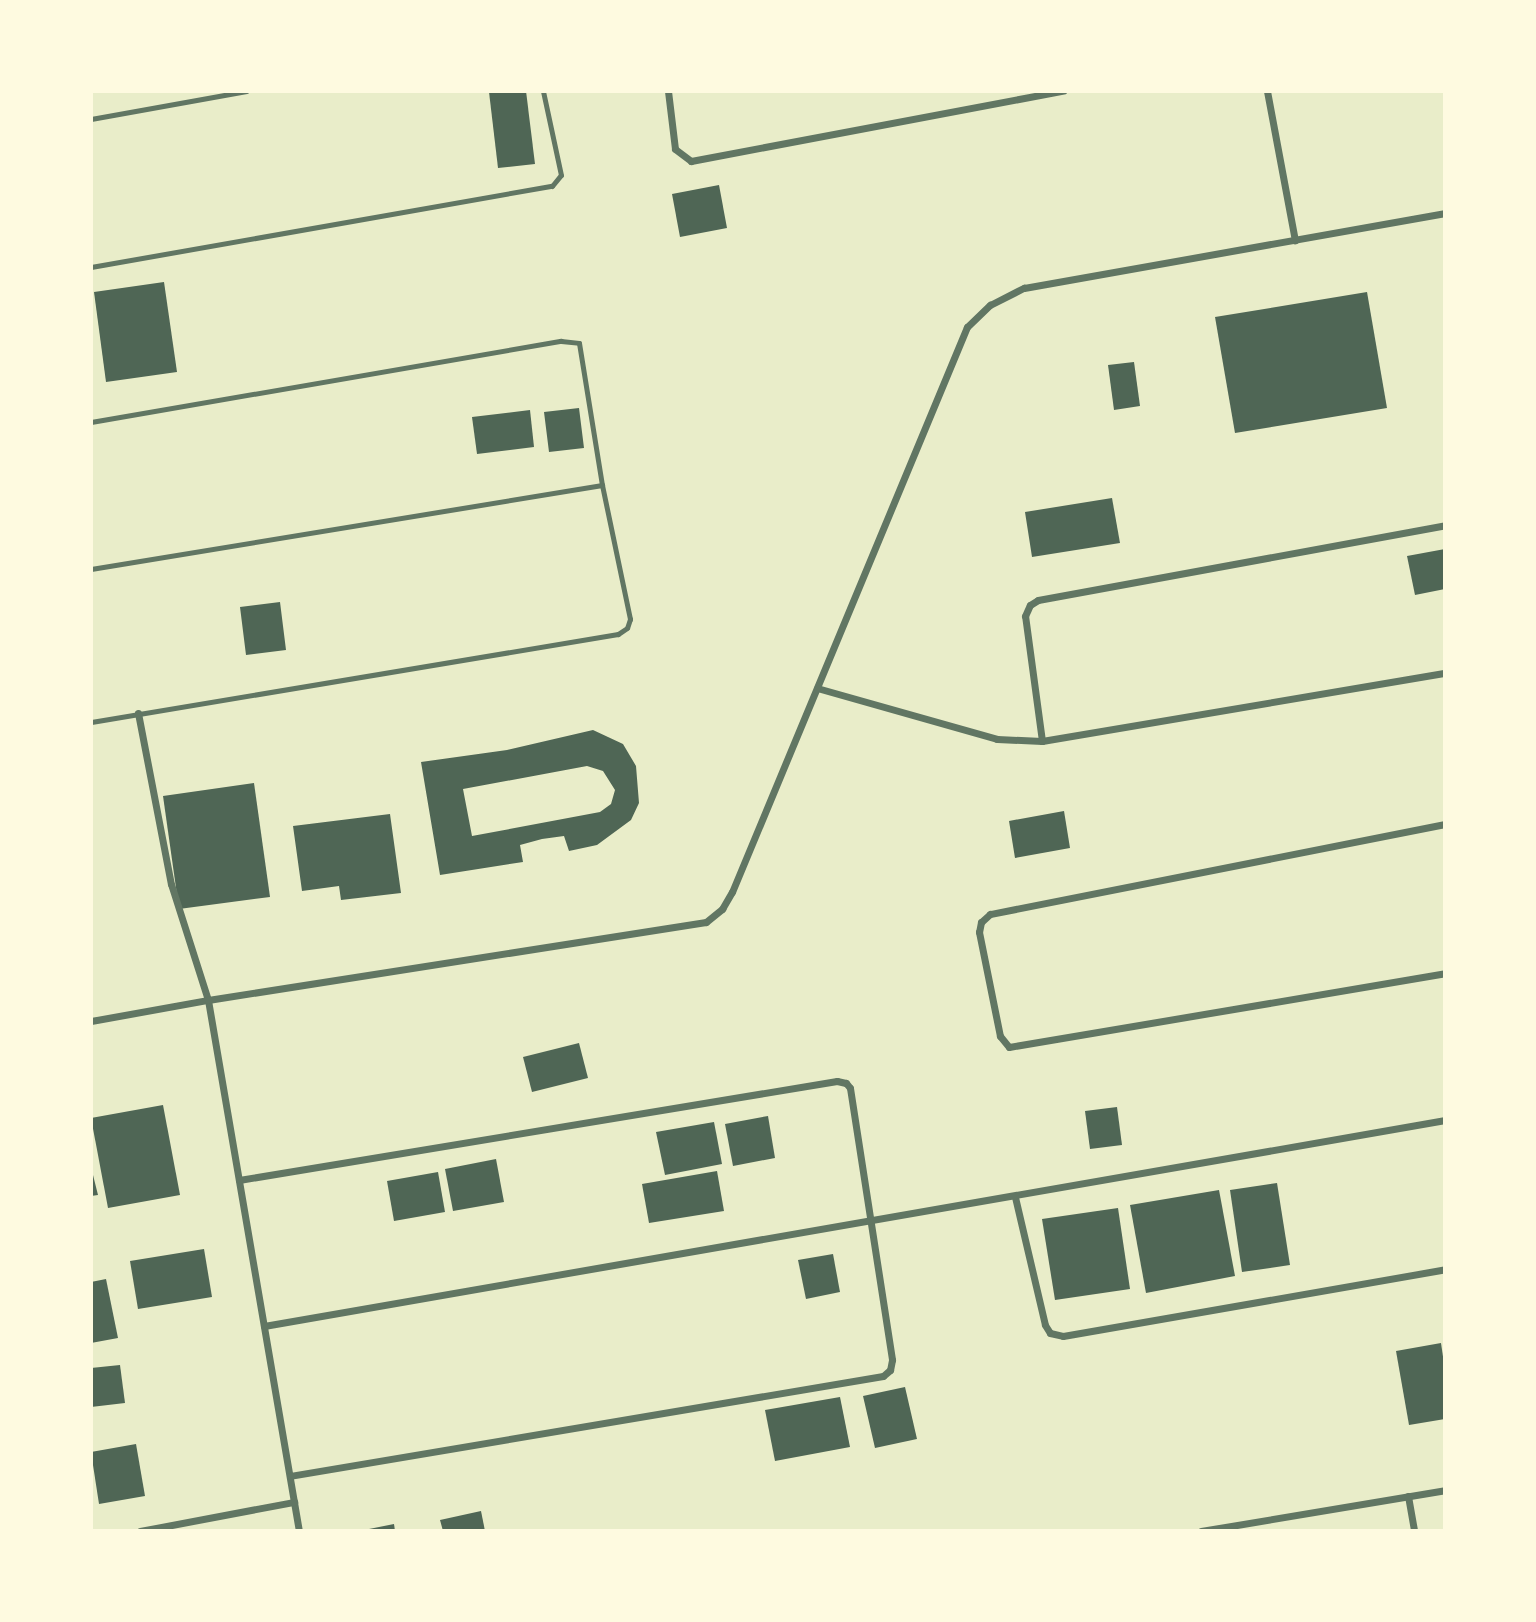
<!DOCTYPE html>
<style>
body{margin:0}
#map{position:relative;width:1536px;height:1622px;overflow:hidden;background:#e9edc9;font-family:"Nunito Sans",sans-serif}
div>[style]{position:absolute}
.building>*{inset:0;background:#4f6655}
.service>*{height:5px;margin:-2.5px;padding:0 2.5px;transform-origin:2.5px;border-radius:2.5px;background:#617663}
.minor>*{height:7px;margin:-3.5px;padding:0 3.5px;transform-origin:3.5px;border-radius:3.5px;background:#617663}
span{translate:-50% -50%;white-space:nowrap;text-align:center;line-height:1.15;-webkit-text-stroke:5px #fefae0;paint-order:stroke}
.frame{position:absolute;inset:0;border:93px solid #fefae0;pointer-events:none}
</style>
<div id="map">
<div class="building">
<i style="clip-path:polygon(526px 91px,535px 164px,498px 168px,489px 92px)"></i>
<i style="clip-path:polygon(719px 185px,727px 228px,680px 237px,672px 194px)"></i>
<i style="clip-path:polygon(164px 282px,177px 372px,106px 382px,94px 292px)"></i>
<i style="clip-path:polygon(1367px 292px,1387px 408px,1235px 433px,1215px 317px)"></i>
<i style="clip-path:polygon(1134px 362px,1140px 406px,1114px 410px,1108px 365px)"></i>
<i style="clip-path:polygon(579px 408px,584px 448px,549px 452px,544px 412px)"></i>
<i style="clip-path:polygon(530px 410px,534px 447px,477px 454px,472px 417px)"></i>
<i style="clip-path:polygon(1112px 498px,1120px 543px,1032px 557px,1025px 512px)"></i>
<i style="clip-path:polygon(1445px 549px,1445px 589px,1415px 595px,1407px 556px)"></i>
<i style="clip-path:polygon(280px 602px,286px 650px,246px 655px,240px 607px)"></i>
<i style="clip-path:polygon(evenodd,593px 730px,623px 744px,636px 766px,639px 803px,631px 820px,597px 845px,569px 851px,564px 836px,542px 839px,520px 845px,523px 862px,440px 875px,421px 762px,507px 750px,593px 730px,587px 766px,603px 771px,615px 790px,611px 804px,600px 812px,472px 836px,463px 789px,587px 766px)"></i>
<i style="clip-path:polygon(254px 783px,270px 897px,179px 909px,163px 796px)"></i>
<i style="clip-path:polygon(1064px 811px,1070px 848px,1015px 858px,1009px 821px)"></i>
<i style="clip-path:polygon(390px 814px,401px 893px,341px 900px,339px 886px,302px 891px,293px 826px)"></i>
<i style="clip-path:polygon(579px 1043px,588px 1078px,532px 1092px,523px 1057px)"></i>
<i style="clip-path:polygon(163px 1105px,180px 1195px,108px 1208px,91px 1118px)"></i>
<i style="clip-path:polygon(1117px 1107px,1122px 1145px,1090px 1149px,1085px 1111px)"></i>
<i style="clip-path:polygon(768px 1116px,775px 1158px,733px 1166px,725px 1124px)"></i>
<i style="clip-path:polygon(714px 1122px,722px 1164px,665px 1175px,656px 1132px)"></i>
<i style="clip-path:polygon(496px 1159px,504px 1202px,453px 1211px,445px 1169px)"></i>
<i style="clip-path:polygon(91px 1167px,98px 1195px,91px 1196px)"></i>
<i style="clip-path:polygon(717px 1171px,724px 1211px,649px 1223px,642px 1184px)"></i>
<i style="clip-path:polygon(438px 1172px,445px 1212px,394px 1221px,387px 1181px)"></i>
<i style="clip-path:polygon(1277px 1183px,1290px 1265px,1242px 1272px,1230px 1190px)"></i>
<i style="clip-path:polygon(1219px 1190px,1235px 1276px,1146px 1293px,1130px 1205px)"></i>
<i style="clip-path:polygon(1118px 1208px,1130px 1289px,1055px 1300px,1042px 1219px)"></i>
<i style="clip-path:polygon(204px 1249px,212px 1297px,138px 1309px,130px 1261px)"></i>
<i style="clip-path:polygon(833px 1254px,840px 1292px,806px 1299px,798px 1260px)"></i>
<i style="clip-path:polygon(106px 1279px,118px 1338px,91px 1343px,91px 1282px)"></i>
<i style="clip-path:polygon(1441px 1343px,1445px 1370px,1445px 1419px,1409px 1425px,1396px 1351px)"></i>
<i style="clip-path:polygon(120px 1365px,125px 1403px,91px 1407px,91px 1368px)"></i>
<i style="clip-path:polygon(905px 1387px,917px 1439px,875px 1448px,863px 1396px)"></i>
<i style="clip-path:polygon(840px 1397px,850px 1447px,775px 1461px,765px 1410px)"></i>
<i style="clip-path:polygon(136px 1444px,145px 1496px,99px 1504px,91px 1452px)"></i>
<i style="clip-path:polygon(481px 1511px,485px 1531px,443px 1531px,440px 1520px)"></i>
<i style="clip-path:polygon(394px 1524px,395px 1531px,364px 1531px,364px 1530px)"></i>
</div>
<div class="service">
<i style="left:91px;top:119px;width:158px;rotate:-10.2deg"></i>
<i style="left:91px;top:267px;width:468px;rotate:-10deg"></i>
<i style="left:552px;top:186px;width:14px;rotate:-51deg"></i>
<i style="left:561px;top:175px;width:86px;rotate:-102.1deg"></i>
<i style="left:91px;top:422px;width:477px;rotate:-9.8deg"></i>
<i style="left:561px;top:341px;width:18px;rotate:6deg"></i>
<i style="left:579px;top:343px;width:144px;rotate:80.8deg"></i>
<i style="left:602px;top:485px;width:137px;rotate:78.2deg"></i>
<i style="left:630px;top:619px;width:9px;rotate:108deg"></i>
<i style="left:627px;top:628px;width:11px;rotate:146deg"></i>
<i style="left:618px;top:634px;width:534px;rotate:170.52deg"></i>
<i style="left:91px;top:569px;width:518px;rotate:-9.33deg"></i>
</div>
<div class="minor">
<i style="left:668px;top:91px;width:58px;rotate:83.1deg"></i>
<i style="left:675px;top:149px;width:20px;rotate:37deg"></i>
<i style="left:691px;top:161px;width:379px;rotate:-10.7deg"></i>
<i style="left:1267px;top:91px;width:152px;rotate:79.4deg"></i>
<i style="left:817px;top:688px;width:187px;rotate:15.8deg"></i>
<i style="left:997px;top:739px;width:45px;rotate:2.5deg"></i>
<i style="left:1042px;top:741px;width:409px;rotate:-9.6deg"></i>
<i style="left:138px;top:713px;width:174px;rotate:79.1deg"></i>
<i style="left:171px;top:884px;width:122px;rotate:72.3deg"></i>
<i style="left:208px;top:1000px;width:539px;rotate:80.28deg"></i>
<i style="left:1042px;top:741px;width:126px;rotate:-97.7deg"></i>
<i style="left:1025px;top:616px;width:12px;rotate:-66deg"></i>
<i style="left:1030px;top:605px;width:9px;rotate:-32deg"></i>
<i style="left:1038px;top:600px;width:414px;rotate:-10.4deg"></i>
<i style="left:1445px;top:824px;width:464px;rotate:168.8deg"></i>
<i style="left:990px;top:914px;width:12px;rotate:138deg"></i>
<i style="left:981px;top:922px;width:10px;rotate:101deg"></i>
<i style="left:979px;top:932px;width:106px;rotate:78.6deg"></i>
<i style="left:1000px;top:1036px;width:14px;rotate:51deg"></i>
<i style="left:1009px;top:1047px;width:442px;rotate:-9.6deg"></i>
<i style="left:91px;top:1021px;width:119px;rotate:-10.2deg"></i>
<i style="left:208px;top:1000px;width:504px;rotate:-8.9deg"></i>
<i style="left:706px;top:922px;width:21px;rotate:-39deg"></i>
<i style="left:722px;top:909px;width:20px;rotate:-60deg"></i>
<i style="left:732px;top:892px;width:612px;rotate:-67.42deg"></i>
<i style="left:967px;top:327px;width:32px;rotate:-44deg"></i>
<i style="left:990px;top:305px;width:38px;rotate:-27deg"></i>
<i style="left:1024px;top:288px;width:428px;rotate:-10.1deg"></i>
<i style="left:239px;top:1180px;width:606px;rotate:-9.4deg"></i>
<i style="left:837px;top:1081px;width:9px;rotate:13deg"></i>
<i style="left:846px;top:1083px;width:6px;rotate:51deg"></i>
<i style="left:850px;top:1088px;width:275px;rotate:81.2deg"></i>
<i style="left:892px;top:1360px;width:10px;rotate:101deg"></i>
<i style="left:890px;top:1370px;width:9px;rotate:139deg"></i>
<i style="left:883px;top:1376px;width:601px;rotate:170.43deg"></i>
<i style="left:1015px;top:1197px;width:131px;rotate:76.8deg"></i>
<i style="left:1045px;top:1325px;width:9px;rotate:58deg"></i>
<i style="left:1050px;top:1333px;width:13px;rotate:13deg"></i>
<i style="left:1063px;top:1336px;width:388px;rotate:-9.9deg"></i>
<i style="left:264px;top:1326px;width:1199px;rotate:-9.89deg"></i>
<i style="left:1408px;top:1496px;width:36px;rotate:80deg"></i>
<i style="left:140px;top:1531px;width:157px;rotate:-10.7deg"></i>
<i style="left:1201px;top:1531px;width:247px;rotate:-9.5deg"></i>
</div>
<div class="frame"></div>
</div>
